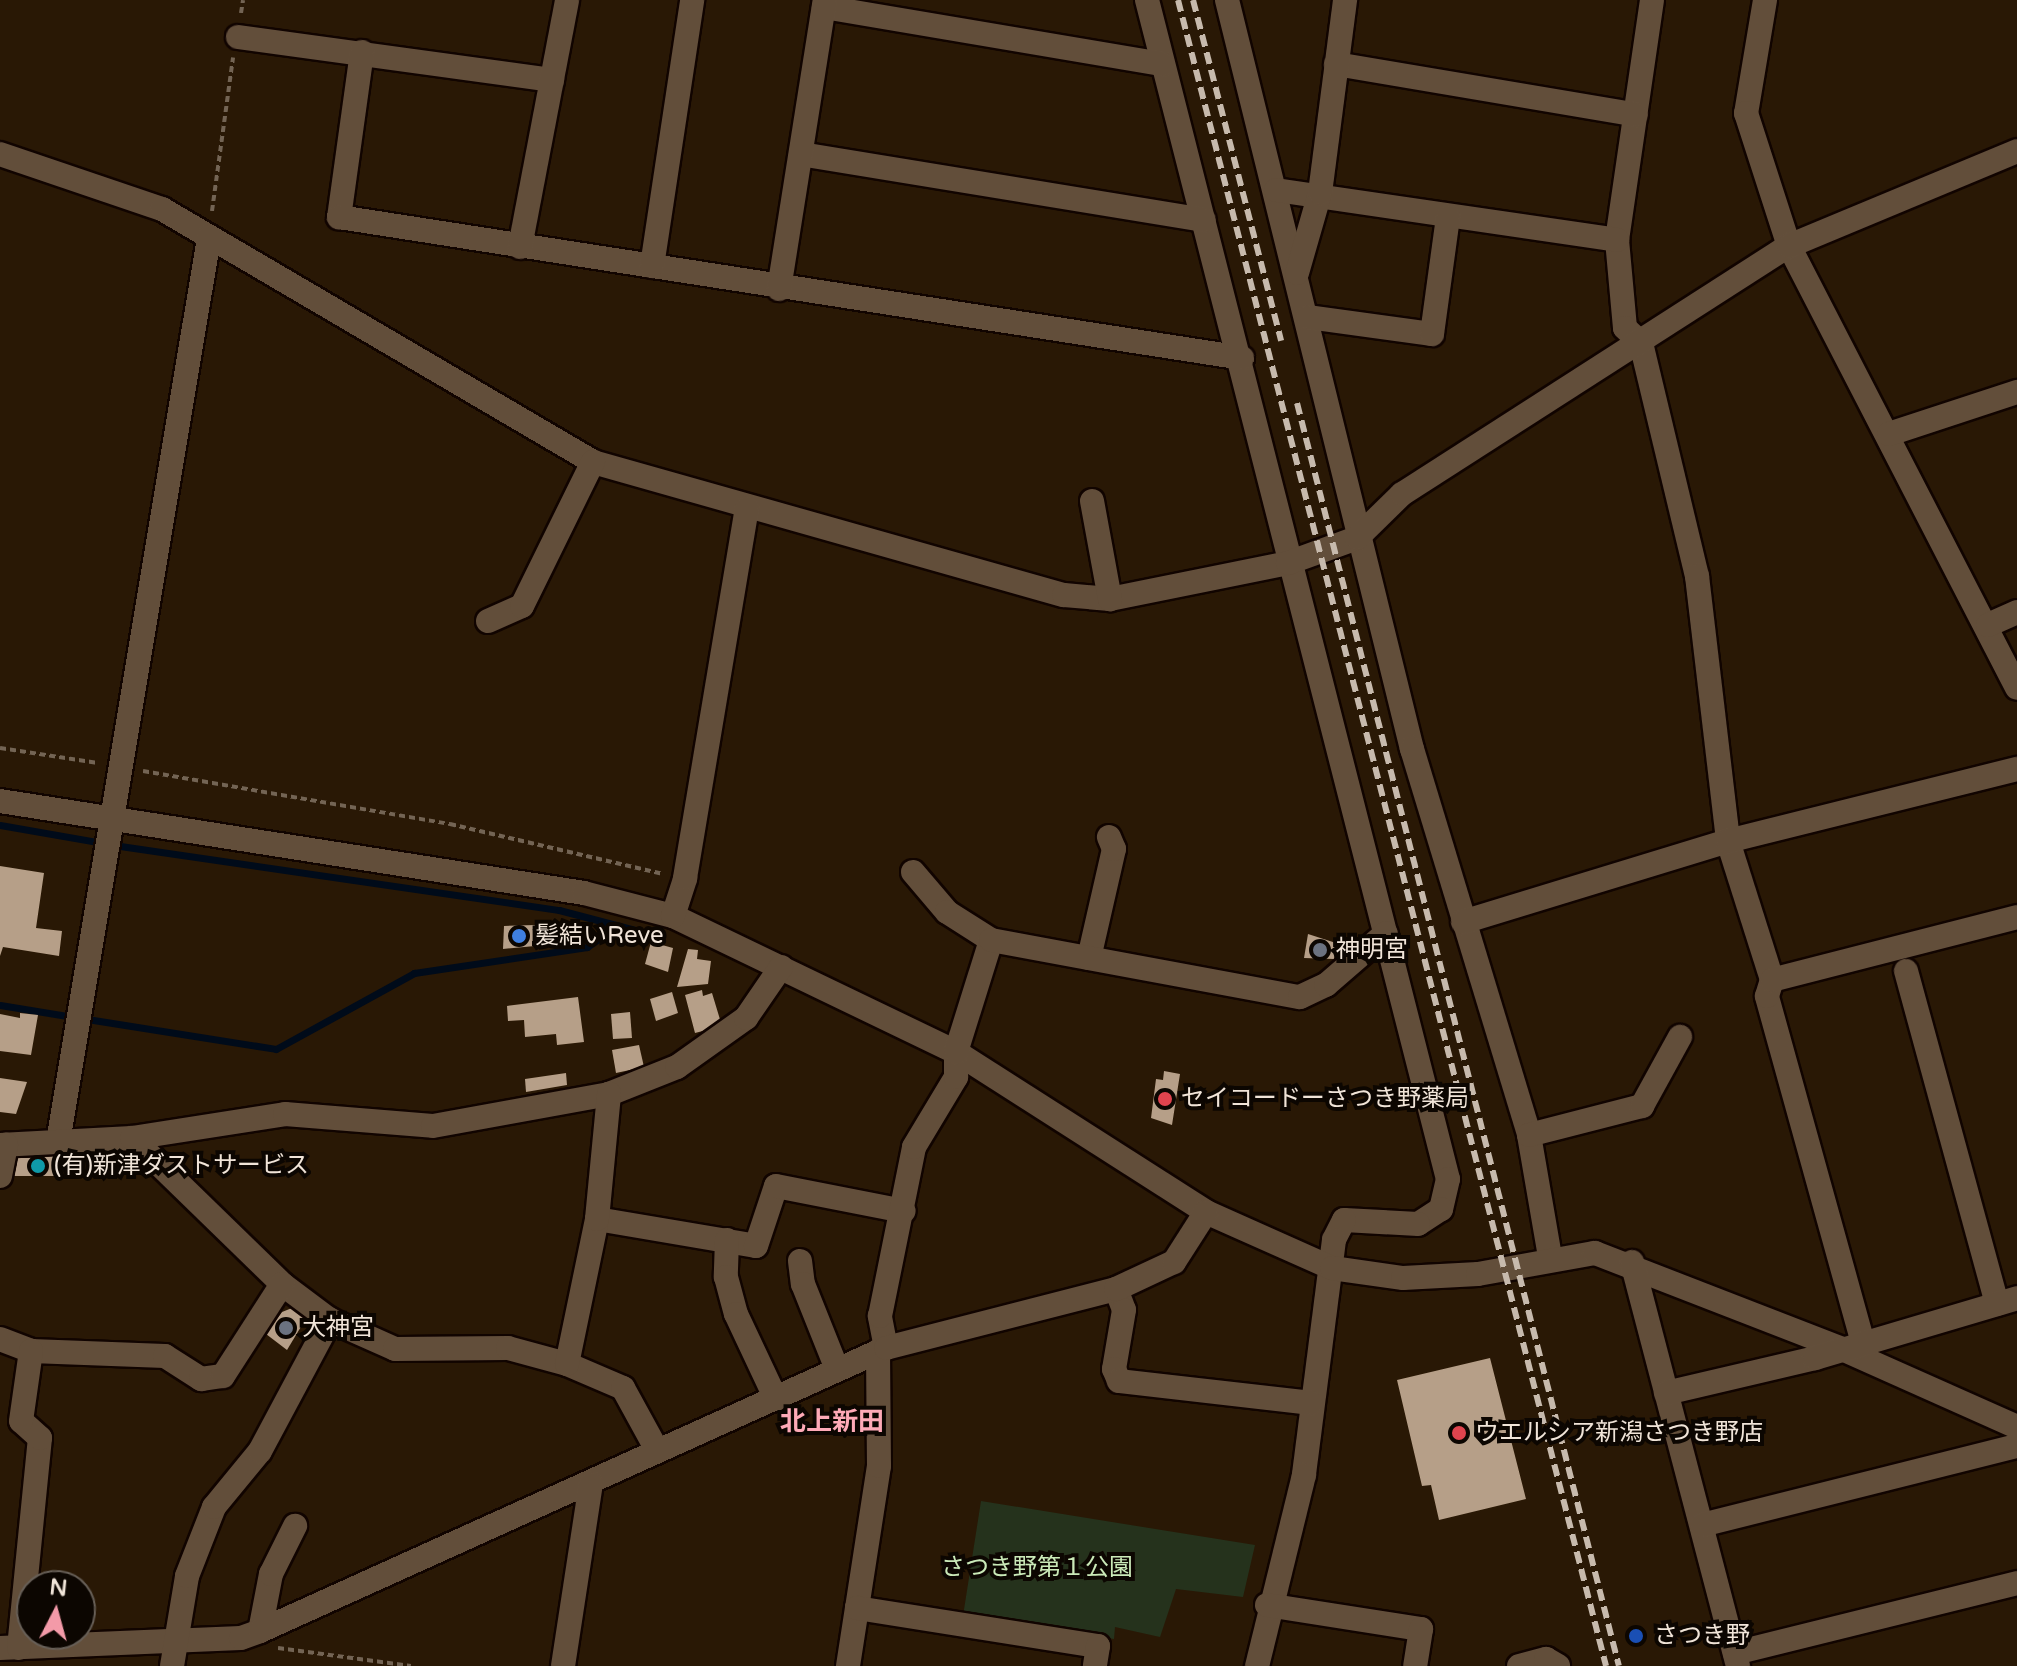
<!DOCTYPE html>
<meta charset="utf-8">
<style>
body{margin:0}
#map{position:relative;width:2017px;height:1666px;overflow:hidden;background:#291805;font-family:"Varela Round","Noto Sans JP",sans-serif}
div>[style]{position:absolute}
.green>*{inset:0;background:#25321c}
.stream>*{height:7px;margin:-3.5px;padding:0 3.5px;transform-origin:3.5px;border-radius:3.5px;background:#000b1a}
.building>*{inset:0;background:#b69f88}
.path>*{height:4px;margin-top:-2px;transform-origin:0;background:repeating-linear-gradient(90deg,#736454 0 6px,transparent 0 10px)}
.roads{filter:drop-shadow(2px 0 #110400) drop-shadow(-2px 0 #110400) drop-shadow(0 2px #110400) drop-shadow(0 -2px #110400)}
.minor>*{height:24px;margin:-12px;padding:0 12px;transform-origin:12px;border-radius:12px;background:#624e3a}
.rail>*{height:6px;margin-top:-3px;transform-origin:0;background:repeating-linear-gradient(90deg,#c7baad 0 12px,transparent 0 18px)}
.dots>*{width:22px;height:22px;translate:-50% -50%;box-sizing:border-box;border:4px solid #0c0601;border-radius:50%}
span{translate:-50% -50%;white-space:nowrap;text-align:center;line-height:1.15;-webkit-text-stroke:8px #0c0601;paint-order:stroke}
.poi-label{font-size:24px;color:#f0e4d8}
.left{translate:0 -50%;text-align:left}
.park-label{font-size:24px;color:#cae9b8}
.neighbourhood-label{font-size:26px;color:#feaab7;font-weight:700}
.north{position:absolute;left:16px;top:1570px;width:80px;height:80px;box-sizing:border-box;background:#0c0601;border:2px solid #675f57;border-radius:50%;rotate:6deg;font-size:22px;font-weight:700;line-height:32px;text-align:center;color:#f0e4d8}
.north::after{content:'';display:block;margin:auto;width:28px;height:36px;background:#f39aa8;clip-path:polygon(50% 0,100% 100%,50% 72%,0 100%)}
</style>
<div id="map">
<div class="green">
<i style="clip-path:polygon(981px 1501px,1255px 1545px,1243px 1597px,1176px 1589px,1160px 1637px,1115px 1627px,1114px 1639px,963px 1616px)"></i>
</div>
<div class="stream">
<i style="left:0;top:825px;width:98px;rotate:9.9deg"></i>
<i style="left:120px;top:846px;width:444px;rotate:8.3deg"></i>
<i style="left:559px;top:910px;width:102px;rotate:14.7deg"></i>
<i style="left:0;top:1005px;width:68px;rotate:9.3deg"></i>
<i style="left:87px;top:1019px;width:191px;rotate:9deg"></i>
<i style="left:276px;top:1049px;width:158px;rotate:-28.8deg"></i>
<i style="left:414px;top:973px;width:175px;rotate:-8.5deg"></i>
<i style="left:587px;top:947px;width:16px;rotate:-35deg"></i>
<i style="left:600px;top:938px;width:16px;rotate:-86deg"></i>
</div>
<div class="building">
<i style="clip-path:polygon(0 866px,44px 873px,36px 928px,62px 931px,59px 956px,3px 947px,0 956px)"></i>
<i style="clip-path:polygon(535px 925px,535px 946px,503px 949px,504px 926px)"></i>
<i style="clip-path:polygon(1308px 934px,1336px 943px,1334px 959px,1304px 958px)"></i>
<i style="clip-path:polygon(651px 942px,673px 948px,668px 972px,645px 964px)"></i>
<i style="clip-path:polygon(688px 949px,698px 950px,697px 959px,711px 961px,708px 984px,677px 987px)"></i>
<i style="clip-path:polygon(702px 990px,703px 996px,712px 993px,722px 1026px,695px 1033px,685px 995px)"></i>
<i style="clip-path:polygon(672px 992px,678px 1013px,656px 1021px,650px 999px)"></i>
<i style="clip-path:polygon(578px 997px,584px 1042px,557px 1045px,556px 1034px,525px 1037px,524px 1020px,508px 1021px,507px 1006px)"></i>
<i style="clip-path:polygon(630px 1012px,632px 1038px,613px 1039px,611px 1014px)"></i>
<i style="clip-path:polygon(20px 1013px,38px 1015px,31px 1055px,0 1051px,0 1014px,20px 1018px)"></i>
<i style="clip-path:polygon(639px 1045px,644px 1067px,616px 1073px,612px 1050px)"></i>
<i style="clip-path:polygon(1164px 1071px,1180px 1074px,1172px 1125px,1151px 1118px,1156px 1079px,1163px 1080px)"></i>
<i style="clip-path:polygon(566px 1073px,567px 1085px,526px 1092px,525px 1079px)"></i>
<i style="clip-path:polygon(0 1078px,27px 1082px,16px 1114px,0 1112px)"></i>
<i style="clip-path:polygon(14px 1154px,63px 1155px,62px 1176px,14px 1176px)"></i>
<i style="clip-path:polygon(297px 1306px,305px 1320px,287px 1350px,266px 1334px,282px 1312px)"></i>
<i style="clip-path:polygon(1490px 1358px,1526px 1499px,1439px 1520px,1431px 1485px,1422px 1486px,1397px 1380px)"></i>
</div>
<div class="path">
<i style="left:241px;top:13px;width:13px;rotate:-81deg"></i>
<i style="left:212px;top:211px;width:155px;rotate:-82.2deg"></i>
<i style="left:0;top:748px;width:99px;rotate:8.7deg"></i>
<i style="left:143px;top:771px;width:312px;rotate:9.8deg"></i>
<i style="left:450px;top:824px;width:219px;rotate:13.2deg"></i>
<i style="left:278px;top:1648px;width:134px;rotate:7.7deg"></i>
</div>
<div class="roads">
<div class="minor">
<i style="left:1147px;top:0;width:1217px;rotate:75.68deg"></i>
<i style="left:1448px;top:1179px;width:31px;rotate:103deg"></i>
<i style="left:1441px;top:1209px;width:27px;rotate:147deg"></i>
<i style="left:1418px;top:1224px;width:74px;rotate:-176.9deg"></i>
<i style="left:1344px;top:1220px;width:22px;rotate:117deg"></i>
<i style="left:1334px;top:1240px;width:237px;rotate:97.3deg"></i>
<i style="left:1304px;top:1475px;width:197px;rotate:103.8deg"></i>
<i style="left:1227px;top:0;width:772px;rotate:76.13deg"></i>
<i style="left:1412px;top:749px;width:403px;rotate:73.1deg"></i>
<i style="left:1529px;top:1135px;width:124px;rotate:80.2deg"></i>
<i style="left:1652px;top:0;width:243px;rotate:98.3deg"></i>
<i style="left:1617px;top:240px;width:88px;rotate:84.8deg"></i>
<i style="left:1625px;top:328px;width:22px;rotate:43deg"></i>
<i style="left:1641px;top:343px;width:240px;rotate:76.5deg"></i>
<i style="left:1697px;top:576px;width:267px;rotate:83.3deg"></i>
<i style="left:1728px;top:841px;width:146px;rotate:72.4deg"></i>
<i style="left:1765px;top:0;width:115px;rotate:99.5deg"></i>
<i style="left:1746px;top:113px;width:140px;rotate:72.1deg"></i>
<i style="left:1789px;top:246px;width:497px;rotate:62.7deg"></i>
<i style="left:824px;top:7px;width:343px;rotate:9.6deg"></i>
<i style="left:238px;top:37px;width:317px;rotate:7.8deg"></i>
<i style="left:362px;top:52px;width:167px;rotate:97.9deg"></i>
<i style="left:339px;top:217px;width:914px;rotate:8.87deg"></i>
<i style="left:1336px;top:64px;width:304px;rotate:9.6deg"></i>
<i style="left:0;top:154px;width:171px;rotate:18.8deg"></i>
<i style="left:162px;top:209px;width:500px;rotate:30.4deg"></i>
<i style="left:593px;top:462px;width:489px;rotate:15.8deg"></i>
<i style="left:1064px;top:595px;width:46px;rotate:5deg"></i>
<i style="left:1110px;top:599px;width:182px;rotate:-11.4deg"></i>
<i style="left:1288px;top:563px;width:73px;rotate:-19.9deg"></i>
<i style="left:1357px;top:538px;width:63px;rotate:-44.4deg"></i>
<i style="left:1402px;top:494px;width:460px;rotate:-32.7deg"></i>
<i style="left:1789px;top:246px;width:247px;rotate:-22.6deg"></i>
<i style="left:801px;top:154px;width:408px;rotate:9.3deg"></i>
<i style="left:1276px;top:190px;width:345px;rotate:8.3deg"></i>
<i style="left:520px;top:247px;width:251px;rotate:-79.2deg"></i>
<i style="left:652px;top:266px;width:269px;rotate:-81.4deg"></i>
<i style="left:1297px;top:273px;width:83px;rotate:-74deg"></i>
<i style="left:1320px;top:193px;width:195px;rotate:-82.6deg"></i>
<i style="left:779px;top:289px;width:293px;rotate:-81deg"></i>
<i style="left:1308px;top:317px;width:125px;rotate:7.8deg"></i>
<i style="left:1432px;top:334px;width:118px;rotate:-82.2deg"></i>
<i style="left:1889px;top:434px;width:135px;rotate:-18.2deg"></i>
<i style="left:1092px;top:501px;width:100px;rotate:79.6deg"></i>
<i style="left:488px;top:621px;width:37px;rotate:-24deg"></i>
<i style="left:522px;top:606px;width:161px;rotate:-63.8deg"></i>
<i style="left:1988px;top:625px;width:32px;rotate:-24deg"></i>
<i style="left:0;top:801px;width:591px;rotate:8.95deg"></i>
<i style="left:584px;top:893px;width:92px;rotate:14.5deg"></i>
<i style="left:673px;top:916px;width:314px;rotate:25.7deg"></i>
<i style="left:956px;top:1052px;width:297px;rotate:32.6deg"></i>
<i style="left:1206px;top:1212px;width:138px;rotate:24deg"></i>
<i style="left:1332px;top:1268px;width:72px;rotate:8deg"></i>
<i style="left:1403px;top:1278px;width:75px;rotate:-3.1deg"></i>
<i style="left:1478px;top:1274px;width:119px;rotate:-10.2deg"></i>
<i style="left:1595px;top:1253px;width:265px;rotate:21.2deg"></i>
<i style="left:1842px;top:1349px;width:192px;rotate:24deg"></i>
<i style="left:913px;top:872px;width:52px;rotate:49.6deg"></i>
<i style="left:947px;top:912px;width:52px;rotate:32.5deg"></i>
<i style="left:673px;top:916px;width:40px;rotate:-72deg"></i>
<i style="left:685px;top:878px;width:375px;rotate:-80.5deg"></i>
<i style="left:1463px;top:922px;width:277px;rotate:-17deg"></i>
<i style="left:1728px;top:841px;width:298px;rotate:-14deg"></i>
<i style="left:1089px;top:958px;width:112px;rotate:-77.1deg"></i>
<i style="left:1114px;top:849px;width:13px;rotate:-113deg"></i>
<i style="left:1906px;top:971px;width:345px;rotate:74.7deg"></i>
<i style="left:1529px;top:1135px;width:117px;rotate:-14.4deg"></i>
<i style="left:1642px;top:1106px;width:79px;rotate:-61.2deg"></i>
<i style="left:132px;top:1138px;width:209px;rotate:44.2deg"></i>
<i style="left:282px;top:1284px;width:60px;rotate:36.9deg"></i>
<i style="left:330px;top:1320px;width:71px;rotate:24deg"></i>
<i style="left:395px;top:1349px;width:113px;rotate:-0.5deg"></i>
<i style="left:508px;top:1348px;width:61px;rotate:15.2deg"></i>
<i style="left:567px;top:1364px;width:61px;rotate:23.2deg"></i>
<i style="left:623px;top:1388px;width:71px;rotate:61.3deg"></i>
<i style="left:58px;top:1142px;width:917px;rotate:-80.52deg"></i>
<i style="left:0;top:1145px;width:132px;rotate:-3deg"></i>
<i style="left:132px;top:1138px;width:155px;rotate:-8.9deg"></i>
<i style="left:285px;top:1114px;width:148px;rotate:4.6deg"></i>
<i style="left:433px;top:1126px;width:179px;rotate:-10.3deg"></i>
<i style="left:609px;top:1094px;width:73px;rotate:-21.7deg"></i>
<i style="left:677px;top:1067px;width:85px;rotate:-35.4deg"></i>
<i style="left:746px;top:1018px;width:62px;rotate:-55.5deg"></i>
<i style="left:0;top:1176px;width:32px;rotate:-79deg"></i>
<i style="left:597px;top:1219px;width:161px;rotate:9.6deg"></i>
<i style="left:756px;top:1246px;width:63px;rotate:-71.6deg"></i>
<i style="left:776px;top:1186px;width:130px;rotate:11.1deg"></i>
<i style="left:727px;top:1240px;width:37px;rotate:92deg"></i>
<i style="left:726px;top:1277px;width:38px;rotate:75deg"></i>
<i style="left:736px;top:1314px;width:94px;rotate:64.8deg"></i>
<i style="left:800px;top:1261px;width:23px;rotate:83deg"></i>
<i style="left:803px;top:1284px;width:92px;rotate:68.2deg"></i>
<i style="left:1632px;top:1262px;width:418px;rotate:75.3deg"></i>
<i style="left:1116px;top:1289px;width:22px;rotate:69deg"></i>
<i style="left:1124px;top:1310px;width:60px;rotate:99.6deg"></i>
<i style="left:1114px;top:1369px;width:13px;rotate:67deg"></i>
<i style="left:1119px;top:1381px;width:193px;rotate:6.5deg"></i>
<i style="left:0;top:1339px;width:33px;rotate:21deg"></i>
<i style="left:31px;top:1351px;width:134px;rotate:2.1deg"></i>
<i style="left:165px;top:1356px;width:43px;rotate:32.6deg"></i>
<i style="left:201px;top:1379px;width:22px;rotate:-8deg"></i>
<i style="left:223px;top:1376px;width:109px;rotate:-57.3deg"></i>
<i style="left:1863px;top:1343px;width:360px;rotate:-105.5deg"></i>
<i style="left:1767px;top:996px;width:17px;rotate:-73deg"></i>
<i style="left:1772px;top:980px;width:253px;rotate:-14.4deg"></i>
<i style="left:886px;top:1348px;width:33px;rotate:-101deg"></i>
<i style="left:880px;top:1316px;width:172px;rotate:-78.6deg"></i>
<i style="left:914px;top:1147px;width:82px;rotate:-59deg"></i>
<i style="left:956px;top:1077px;width:25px;rotate:-90deg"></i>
<i style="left:956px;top:1052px;width:117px;rotate:-72.6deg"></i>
<i style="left:991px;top:940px;width:314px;rotate:10.5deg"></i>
<i style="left:1300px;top:997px;width:29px;rotate:-25deg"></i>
<i style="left:1326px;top:985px;width:79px;rotate:-40.9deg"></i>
<i style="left:567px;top:1364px;width:148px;rotate:-78.3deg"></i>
<i style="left:597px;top:1219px;width:126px;rotate:-84.5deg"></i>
<i style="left:1666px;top:1393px;width:153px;rotate:-13.2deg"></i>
<i style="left:1815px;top:1358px;width:211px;rotate:-16.5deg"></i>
<i style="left:1702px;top:1525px;width:325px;rotate:-14.1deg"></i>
<i style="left:1267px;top:1605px;width:156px;rotate:8.9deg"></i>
<i style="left:1421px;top:1629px;width:37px;rotate:99deg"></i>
<i style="left:857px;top:1608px;width:144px;rotate:-81.2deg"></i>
<i style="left:879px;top:1466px;width:115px;rotate:-90.5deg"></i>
<i style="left:260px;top:1631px;width:58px;rotate:-79.1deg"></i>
<i style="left:271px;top:1574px;width:54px;rotate:-63.4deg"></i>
<i style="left:0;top:1648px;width:241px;rotate:-2.4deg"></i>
<i style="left:241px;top:1638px;width:20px;rotate:-20deg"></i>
<i style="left:260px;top:1631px;width:687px;rotate:-24.33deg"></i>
<i style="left:886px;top:1348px;width:237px;rotate:-14.4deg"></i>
<i style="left:1116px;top:1289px;width:64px;rotate:-25deg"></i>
<i style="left:1174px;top:1262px;width:59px;rotate:-57.4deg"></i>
<i style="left:19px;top:1648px;width:211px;rotate:-84.3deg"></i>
<i style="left:40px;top:1438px;width:25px;rotate:-138deg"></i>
<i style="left:21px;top:1421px;width:71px;rotate:-81.9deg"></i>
<i style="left:1735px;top:1653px;width:291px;rotate:-13.9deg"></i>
<i style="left:172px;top:1666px;width:91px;rotate:-80.5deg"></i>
<i style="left:187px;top:1576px;width:74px;rotate:-68.6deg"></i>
<i style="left:214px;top:1507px;width:72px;rotate:-50.6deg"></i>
<i style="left:260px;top:1451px;width:149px;rotate:-61.9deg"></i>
<i style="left:563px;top:1666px;width:184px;rotate:-81.3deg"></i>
<i style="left:848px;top:1666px;width:59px;rotate:-81.2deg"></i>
<i style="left:857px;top:1608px;width:244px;rotate:9deg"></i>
<i style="left:1098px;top:1646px;width:20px;rotate:99deg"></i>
<i style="left:1519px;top:1666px;width:28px;rotate:-15deg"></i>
<i style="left:1546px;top:1659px;width:14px;rotate:30deg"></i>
</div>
</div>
<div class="rail">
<i style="left:1178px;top:0;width:1720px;rotate:75.59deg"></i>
<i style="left:1193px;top:0;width:352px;rotate:75.5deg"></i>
<i style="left:1297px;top:403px;width:1303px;rotate:75.7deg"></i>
</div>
<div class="dots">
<i style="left:519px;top:936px;background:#3f7fe0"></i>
<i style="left:1320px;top:950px;background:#6b7280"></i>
<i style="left:1165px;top:1099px;background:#e0444e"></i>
<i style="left:38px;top:1166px;background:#0f9aa8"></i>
<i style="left:286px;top:1328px;background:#6b7280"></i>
<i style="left:1459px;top:1433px;background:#e0444e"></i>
<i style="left:1636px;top:1636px;background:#1a4fb4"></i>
</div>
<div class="poi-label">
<span class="left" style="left:535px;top:936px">髪結いReve</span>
<span class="left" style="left:1336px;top:950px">神明宮</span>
<span class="left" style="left:1181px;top:1099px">セイコードーさつき野薬局</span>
<span class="left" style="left:54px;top:1166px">(有)新津ダストサービス</span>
<span class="left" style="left:302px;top:1328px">大神宮</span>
<span class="left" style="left:1475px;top:1433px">ウエルシア新潟さつき野店</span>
<span class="left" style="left:1654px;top:1636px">さつき野</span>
</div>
<div class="park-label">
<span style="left:1037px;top:1568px">さつき野第１公園</span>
</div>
<div class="neighbourhood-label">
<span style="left:832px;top:1422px">北上新田</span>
</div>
<div class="north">N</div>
</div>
